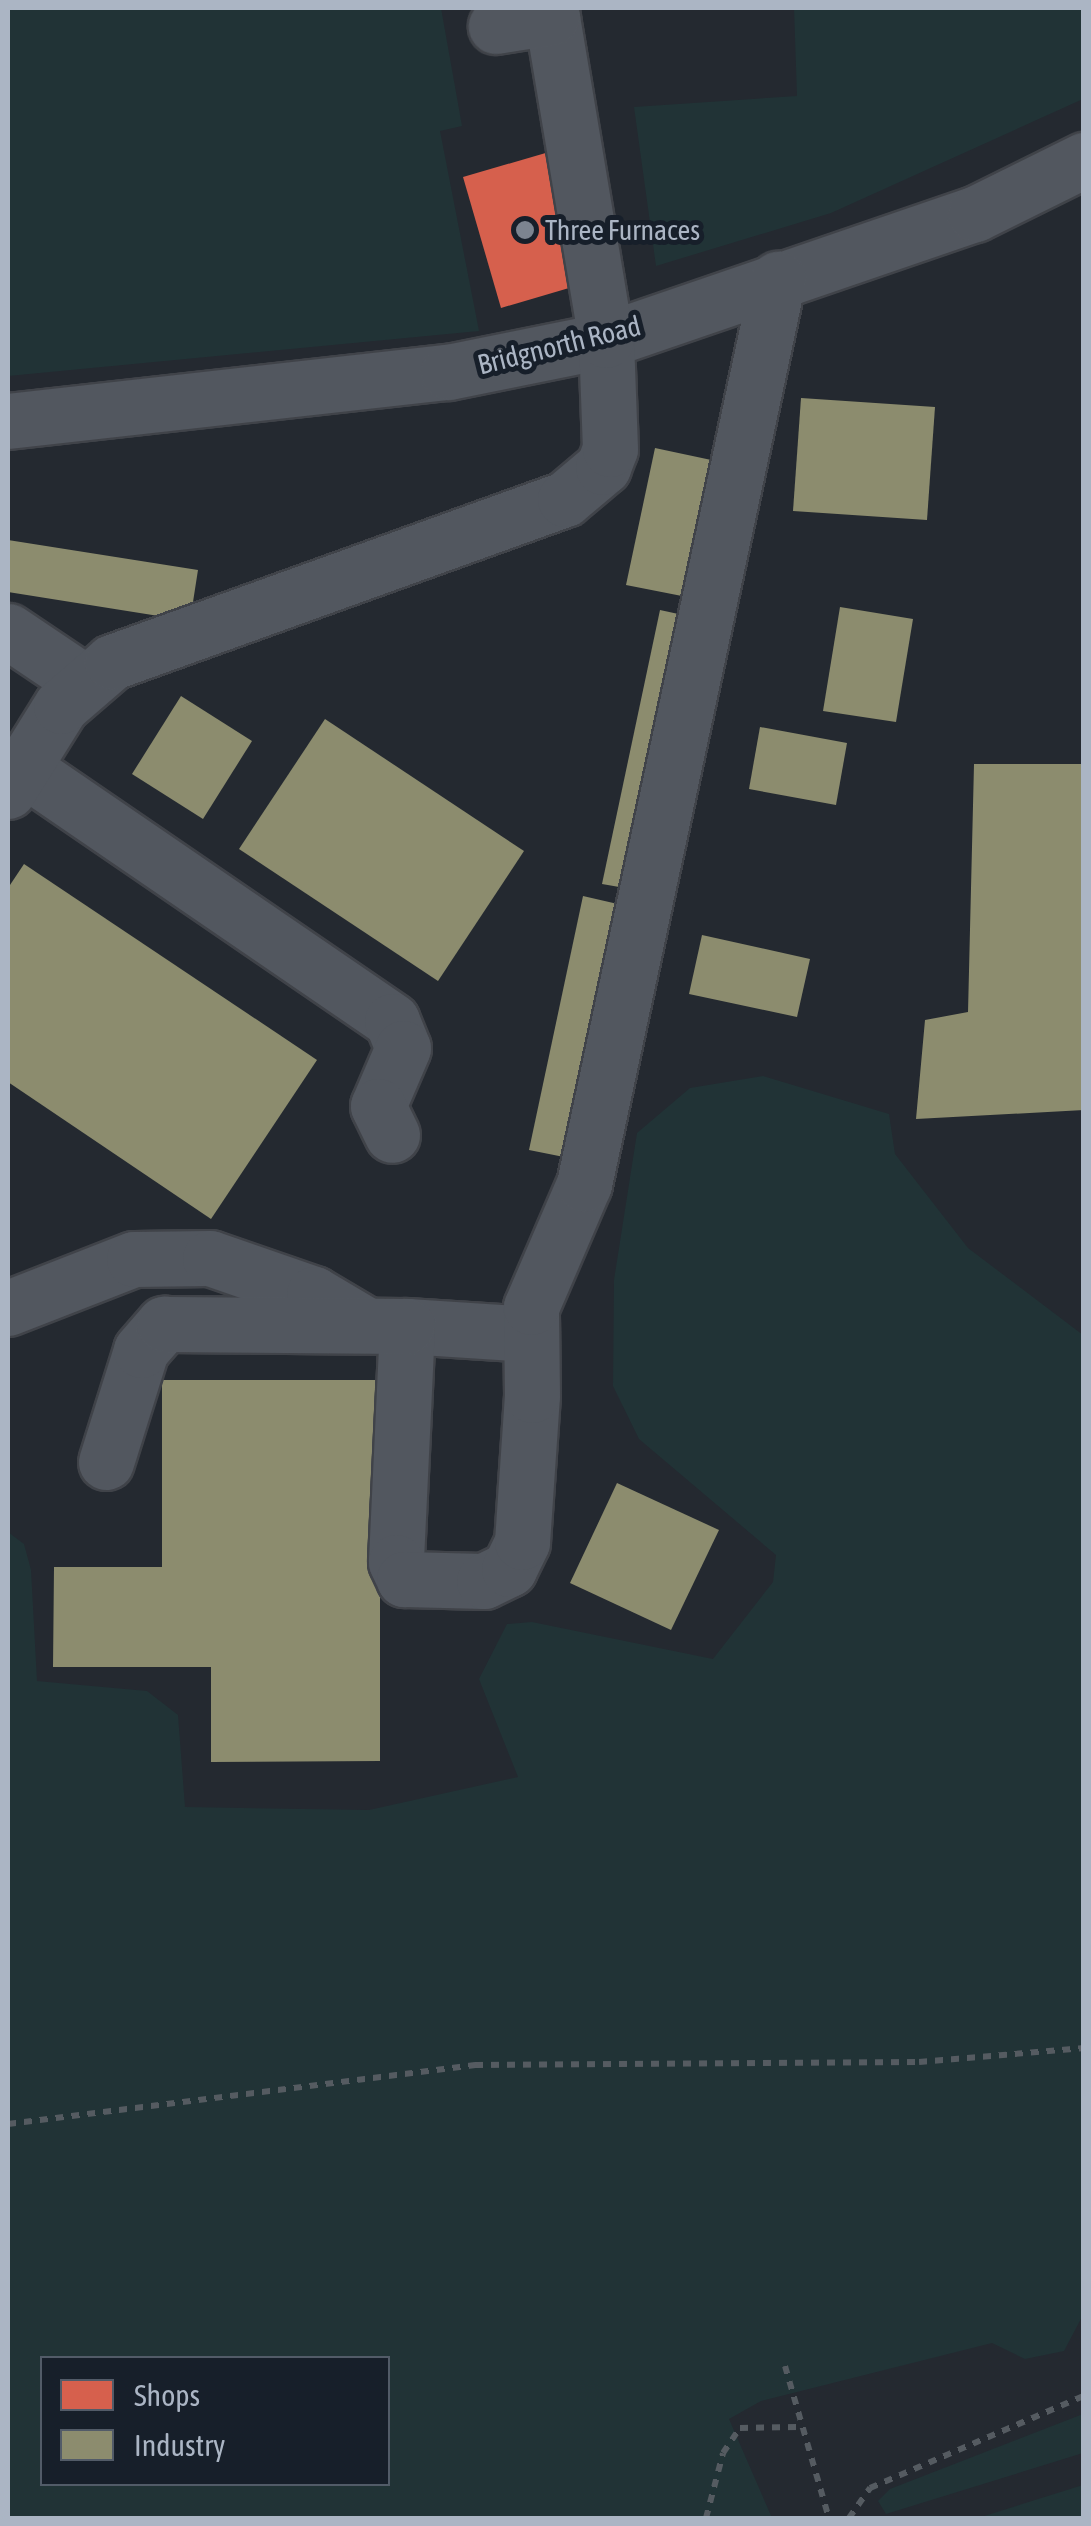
<!DOCTYPE html>
<style>
body{margin:0}
#map{position:relative;width:1091px;height:2526px;overflow:hidden;background:#242930;font-family:"Asap Condensed",sans-serif}
div>[style]{position:absolute}
.green>*{inset:0;background:#213336}
.shops>*{inset:0;background:#d6604d}
.industry>*{inset:0;background:#8c8c6e}
.path>*{height:6px;margin-top:-3px;transform-origin:0;background:repeating-linear-gradient(90deg,#555b61 0 8px,transparent 0 16px)}
.roads{filter:drop-shadow(2px 0 #404349) drop-shadow(-2px 0 #404349) drop-shadow(0 2px #404349) drop-shadow(0 -2px #404349)}
.minor>*{height:55px;margin:-27.5px;padding:0 27.5px;transform-origin:27.5px;border-radius:27.5px;background:#52575f}
.dots>*{width:28px;height:28px;translate:-50% -50%;box-sizing:border-box;border:5px solid #171f2a;border-radius:50%}
span{translate:-50% -50%;white-space:nowrap;text-align:center;line-height:1.15;-webkit-text-stroke:10px #171f2a;paint-order:stroke}
.poi-label{font-size:28px;color:#abb5c4}
.left{translate:0 -50%;text-align:left}
.street-label{font-size:28px;color:#abb5c4}
.frame{position:absolute;inset:0;border:10px solid #abb5c4;pointer-events:none}
.legend{position:absolute;left:40px;top:2356px;width:350px;height:130px;box-sizing:border-box;background:#171f2a;border:2px solid #525b68;margin:0;padding:12px 18px;list-style:none;font-size:30px;color:#abb5c4}
.legend li{display:flex;align-items:center;gap:20px;height:50px}
.legend b{width:50px;border:2px solid #525b68}
</style>
<div id="map">
<div class="green">
<i style="clip-path:polygon(8px 8px,441px 8px,462px 126px,440px 131px,479px 331px,8px 376px)"></i>
<i style="clip-path:polygon(794px 8px,1083px 8px,1083px 99px,831px 213px,656px 266px,634px 107px,797px 96px)"></i>
<i style="clip-path:polygon(evenodd,763px 1076px,889px 1114px,895px 1154px,968px 1248px,1083px 1335px,1083px 2315px,1064px 2351px,1025px 2359px,992px 2343px,761px 2401px,729px 2419px,772px 2518px,8px 2518px,8px 1532px,24px 1544px,31px 1570px,37px 1681px,147px 1691px,178px 1715px,185px 1807px,369px 1810px,518px 1777px,479px 1679px,507px 1624px,532px 1622px,713px 1659px,773px 1582px,776px 1555px,639px 1439px,613px 1386px,614px 1280px,637px 1133px,690px 1088px,763px 1076px,388px 2358px,388px 2484px,42px 2484px,42px 2358px,388px 2358px)"></i>
<i style="clip-path:polygon(1083px 2414px,1083px 2453px,886px 2514px,878px 2501px,890px 2489px)"></i>
<i style="clip-path:polygon(1083px 2485px,1083px 2518px,978px 2518px)"></i>
</div>
<div class="shops">
<i style="clip-path:polygon(549px 152px,586px 283px,501px 308px,463px 177px)"></i>
</div>
<div class="industry">
<i style="clip-path:polygon(801px 398px,935px 407px,927px 520px,793px 511px)"></i>
<i style="clip-path:polygon(655px 448px,716px 461px,687px 597px,626px 585px)"></i>
<i style="clip-path:polygon(8px 540px,198px 570px,190px 621px,8px 592px)"></i>
<i style="clip-path:polygon(840px 607px,913px 619px,896px 722px,823px 711px)"></i>
<i style="clip-path:polygon(660px 610px,683px 615px,625px 888px,602px 884px)"></i>
<i style="clip-path:polygon(181px 696px,252px 741px,203px 819px,132px 774px)"></i>
<i style="clip-path:polygon(325px 719px,524px 851px,438px 981px,239px 849px)"></i>
<i style="clip-path:polygon(760px 727px,847px 743px,836px 805px,749px 789px)"></i>
<i style="clip-path:polygon(974px 764px,1084px 764px,1084px 1110px,916px 1119px,925px 1020px,968px 1012px)"></i>
<i style="clip-path:polygon(24px 864px,317px 1060px,211px 1219px,8px 1082px,8px 888px)"></i>
<i style="clip-path:polygon(583px 896px,622px 905px,569px 1158px,529px 1150px)"></i>
<i style="clip-path:polygon(702px 935px,810px 959px,797px 1017px,689px 994px)"></i>
<i style="clip-path:polygon(162px 1380px,380px 1380px,380px 1761px,211px 1762px,211px 1667px,53px 1667px,54px 1567px,162px 1567px)"></i>
<i style="clip-path:polygon(617px 1483px,719px 1530px,671px 1630px,570px 1583px)"></i>
</div>
<div class="path">
<i style="left:8px;top:2124px;width:471px;rotate:-7.2deg"></i>
<i style="left:475px;top:2065px;width:444px;rotate:-0.4deg"></i>
<i style="left:919px;top:2062px;width:166px;rotate:-4.8deg"></i>
<i style="left:785px;top:2366px;width:158px;rotate:73.9deg"></i>
<i style="left:706px;top:2518px;width:67px;rotate:-75.3deg"></i>
<i style="left:723px;top:2453px;width:30px;rotate:-56deg"></i>
<i style="left:740px;top:2428px;width:58px;rotate:-1deg"></i>
<i style="left:849px;top:2518px;width:37px;rotate:-55deg"></i>
<i style="left:870px;top:2488px;width:233px;rotate:-23.3deg"></i>
</div>
<div class="roads">
<div class="minor">
<i style="left:8px;top:421px;width:443px;rotate:-6.4deg"></i>
<i style="left:448px;top:372px;width:161px;rotate:-11.4deg"></i>
<i style="left:606px;top:340px;width:390px;rotate:-18.9deg"></i>
<i style="left:975px;top:214px;width:122px;rotate:-26.4deg"></i>
<i style="left:8px;top:631px;width:92px;rotate:33.9deg"></i>
<i style="left:23px;top:768px;width:447px;rotate:34.4deg"></i>
<i style="left:392px;top:1021px;width:29px;rotate:68deg"></i>
<i style="left:403px;top:1048px;width:63px;rotate:113.3deg"></i>
<i style="left:378px;top:1106px;width:32px;rotate:64deg"></i>
<i style="left:8px;top:791px;width:100px;rotate:-58.1deg"></i>
<i style="left:61px;top:706px;width:67px;rotate:-40.8deg"></i>
<i style="left:112px;top:662px;width:481px;rotate:-19.8deg"></i>
<i style="left:565px;top:499px;width:50px;rotate:-40.1deg"></i>
<i style="left:603px;top:467px;width:19px;rotate:-69deg"></i>
<i style="left:610px;top:449px;width:109px;rotate:-92.1deg"></i>
<i style="left:606px;top:340px;width:327px;rotate:-99.5deg"></i>
<i style="left:552px;top:17px;width:57px;rotate:170.9deg"></i>
<i style="left:8px;top:1308px;width:135px;rotate:-21.3deg"></i>
<i style="left:134px;top:1259px;width:76px;rotate:-0.8deg"></i>
<i style="left:210px;top:1258px;width:110px;rotate:19.1deg"></i>
<i style="left:314px;top:1294px;width:55px;rotate:30.8deg"></i>
<i style="left:530px;top:1334px;width:123px;rotate:-176.3deg"></i>
<i style="left:407px;top:1326px;width:236px;rotate:92.7deg"></i>
<i style="left:396px;top:1562px;width:19px;rotate:65deg"></i>
<i style="left:404px;top:1579px;width:80px;rotate:1.4deg"></i>
<i style="left:484px;top:1581px;width:28px;rotate:-26deg"></i>
<i style="left:509px;top:1569px;width:30px;rotate:-64deg"></i>
<i style="left:522px;top:1542px;width:147px;rotate:-86.1deg"></i>
<i style="left:532px;top:1395px;width:88px;rotate:-90.7deg"></i>
<i style="left:531px;top:1307px;width:134px;rotate:-66.7deg"></i>
<i style="left:584px;top:1184px;width:926px;rotate:-77.9deg"></i>
<i style="left:106px;top:1462px;width:117px;rotate:-72.6deg"></i>
<i style="left:141px;top:1350px;width:35px;rotate:-49deg"></i>
<i style="left:164px;top:1324px;width:243px;rotate:0.5deg"></i>
</div>
</div>
<div class="dots">
<i style="left:525px;top:230px;background:#7c8490"></i>
</div>
<div class="poi-label">
<span class="left" style="left:545px;top:230px">Three Furnaces</span>
</div>
<div class="street-label">
<span style="left:559px;top:345px;rotate:-14deg">Bridgnorth Road</span>
</div>
<div class="frame"></div>
<ul class="legend">
<li><b style="height:28px;background:#d6604d"></b>Shops</li>
<li><b style="height:28px;background:#8c8c6e"></b>Industry</li>
</ul>
</div>
